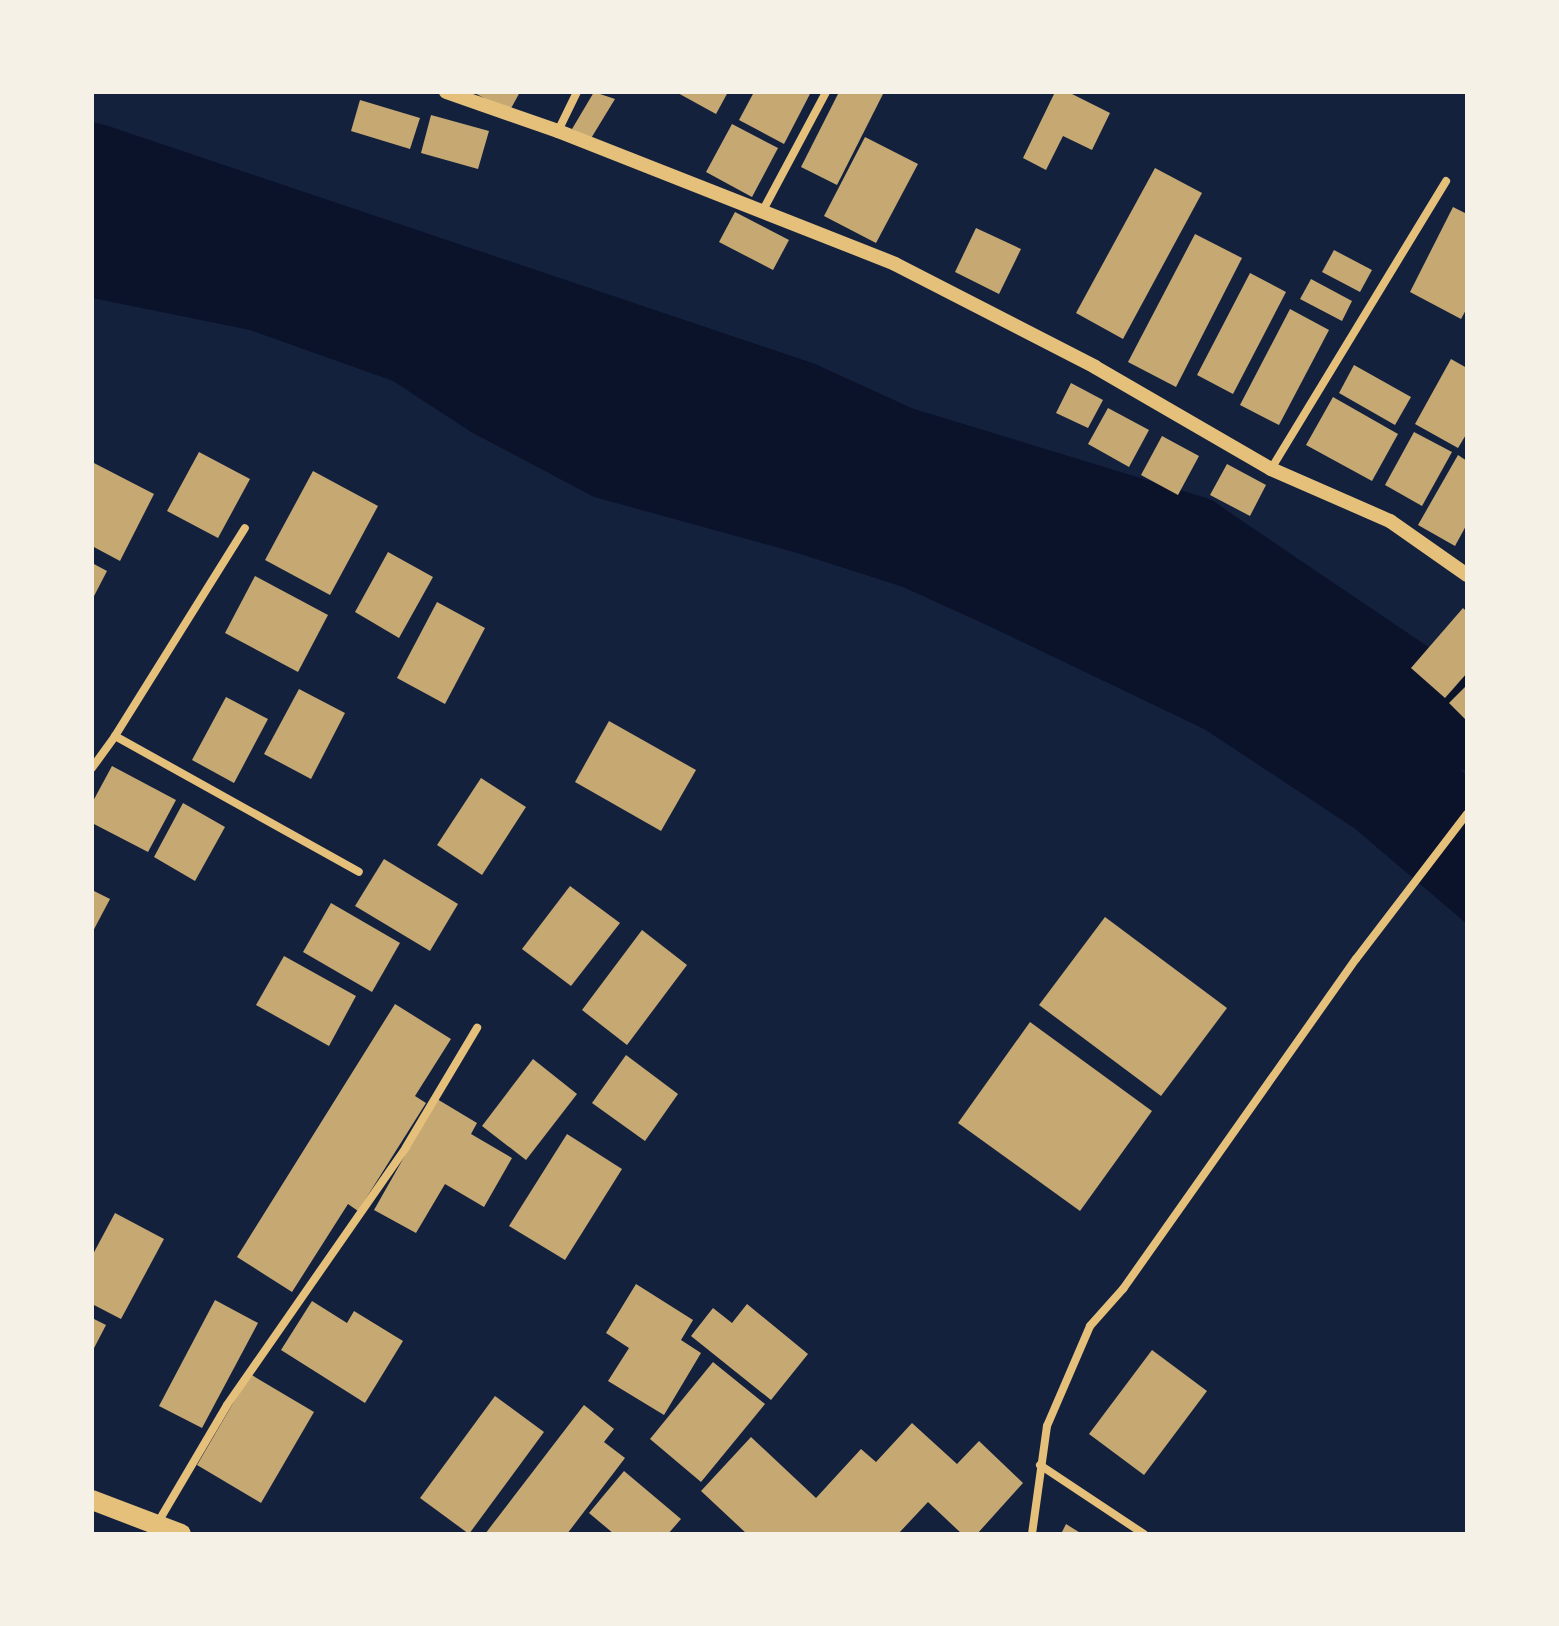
<!DOCTYPE html>
<style>
body{margin:0}
#map{position:relative;width:1559px;height:1626px;overflow:hidden;background:#14213d;font-family:Jost,sans-serif}
div>[style]{position:absolute}
.water>*{inset:0;background:#0b132b}
.river>*{height:88px;margin:-44px;padding:0 44px;transform-origin:44px;border-radius:44px;background:#0b132b}
.building>*{inset:0;background:#c6a872}
.minor>*{height:8px;margin:-4px;padding:0 4px;transform-origin:4px;border-radius:4px;background:#e5c07b}
.tertiary>*{height:14px;margin:-7px;padding:0 7px;transform-origin:7px;border-radius:7px;background:#e5c07b}
.primary>*{height:20px;margin:-10px;padding:0 10px;transform-origin:10px;border-radius:10px;background:#e5c07b}
span{translate:-50% -50%;white-space:nowrap;text-align:center;line-height:1.15;-webkit-text-stroke:6px #f6f1e7;paint-order:stroke}
.frame{position:absolute;inset:0;border:94px solid #f6f1e7;pointer-events:none}
</style>
<div id="map">
<div class="water">
<i style="clip-path:polygon(92px 123px,237px 185px,435px 283px,714px 387px,987px 479px,1220px 597px,1354px 685px,1467px 775px,1467px 924px,1354px 828px,1204px 729px,993px 628px,903px 587px,794px 552px,594px 497px,471px 432px,393px 381px,250px 330px,92px 298px)"></i>
</div>
<div class="river">
<i style="left:92px;top:167px;width:746px;rotate:18.6deg"></i>
<i style="left:799px;top:405px;width:106px;rotate:24.6deg"></i>
<i style="left:895px;top:449px;width:311px;rotate:17deg"></i>
<i style="left:1192px;top:540px;width:332px;rotate:34.1deg"></i>
</div>
<div class="building">
<i style="clip-path:polygon(473px 92px,520px 92px,509px 112px)"></i>
<i style="clip-path:polygon(594px 92px,615px 99px,590px 140px,572px 129px)"></i>
<i style="clip-path:polygon(676px 92px,728px 92px,716px 114px)"></i>
<i style="clip-path:polygon(754px 92px,811px 92px,784px 144px,739px 120px)"></i>
<i style="clip-path:polygon(839px 92px,883px 94px,837px 185px,801px 167px)"></i>
<i style="clip-path:polygon(1055px 92px,1068px 92px,1110px 113px,1092px 150px,1063px 136px,1046px 170px,1023px 158px)"></i>
<i style="clip-path:polygon(360px 100px,420px 118px,410px 149px,351px 131px)"></i>
<i style="clip-path:polygon(431px 115px,489px 131px,478px 169px,421px 153px)"></i>
<i style="clip-path:polygon(732px 124px,778px 148px,752px 197px,706px 172px)"></i>
<i style="clip-path:polygon(865px 137px,918px 164px,876px 243px,824px 216px)"></i>
<i style="clip-path:polygon(1155px 168px,1202px 193px,1123px 339px,1076px 313px)"></i>
<i style="clip-path:polygon(1453px 207px,1467px 214px,1467px 308px,1461px 319px,1410px 292px)"></i>
<i style="clip-path:polygon(735px 212px,789px 240px,773px 270px,719px 242px)"></i>
<i style="clip-path:polygon(976px 228px,1021px 249px,999px 294px,955px 272px)"></i>
<i style="clip-path:polygon(1195px 234px,1242px 258px,1176px 387px,1128px 362px)"></i>
<i style="clip-path:polygon(1334px 250px,1372px 270px,1360px 292px,1322px 272px)"></i>
<i style="clip-path:polygon(1250px 273px,1286px 292px,1233px 394px,1197px 375px)"></i>
<i style="clip-path:polygon(1311px 279px,1352px 301px,1342px 321px,1300px 299px)"></i>
<i style="clip-path:polygon(1290px 309px,1329px 330px,1279px 425px,1240px 405px)"></i>
<i style="clip-path:polygon(1451px 359px,1467px 368px,1467px 433px,1458px 448px,1415px 424px)"></i>
<i style="clip-path:polygon(1354px 365px,1411px 397px,1395px 425px,1339px 393px)"></i>
<i style="clip-path:polygon(1071px 383px,1103px 400px,1088px 428px,1056px 413px)"></i>
<i style="clip-path:polygon(1333px 397px,1398px 434px,1372px 481px,1306px 445px)"></i>
<i style="clip-path:polygon(1108px 408px,1149px 430px,1129px 467px,1088px 444px)"></i>
<i style="clip-path:polygon(1414px 432px,1452px 452px,1422px 506px,1385px 485px)"></i>
<i style="clip-path:polygon(1162px 436px,1199px 456px,1178px 495px,1141px 475px)"></i>
<i style="clip-path:polygon(199px 452px,250px 479px,218px 538px,167px 511px)"></i>
<i style="clip-path:polygon(1458px 455px,1467px 461px,1467px 524px,1455px 546px,1418px 525px)"></i>
<i style="clip-path:polygon(92px 462px,154px 494px,120px 561px,92px 546px)"></i>
<i style="clip-path:polygon(1227px 464px,1266px 485px,1250px 516px,1210px 495px)"></i>
<i style="clip-path:polygon(313px 471px,378px 506px,330px 595px,265px 560px)"></i>
<i style="clip-path:polygon(388px 552px,433px 577px,399px 638px,355px 612px)"></i>
<i style="clip-path:polygon(92px 563px,107px 571px,92px 600px)"></i>
<i style="clip-path:polygon(255px 576px,328px 615px,298px 672px,225px 633px)"></i>
<i style="clip-path:polygon(437px 602px,485px 628px,445px 704px,397px 678px)"></i>
<i style="clip-path:polygon(1463px 608px,1467px 612px,1467px 673px,1445px 698px,1411px 668px)"></i>
<i style="clip-path:polygon(1467px 685px,1467px 721px,1449px 703px)"></i>
<i style="clip-path:polygon(299px 689px,345px 713px,311px 779px,264px 754px)"></i>
<i style="clip-path:polygon(226px 697px,268px 719px,234px 783px,192px 760px)"></i>
<i style="clip-path:polygon(609px 721px,696px 770px,661px 831px,575px 782px)"></i>
<i style="clip-path:polygon(112px 766px,176px 800px,148px 852px,92px 823px,92px 803px)"></i>
<i style="clip-path:polygon(481px 778px,526px 807px,482px 875px,437px 845px)"></i>
<i style="clip-path:polygon(183px 803px,225px 827px,195px 881px,154px 857px)"></i>
<i style="clip-path:polygon(384px 859px,458px 904px,430px 951px,355px 906px)"></i>
<i style="clip-path:polygon(570px 886px,620px 923px,571px 986px,522px 949px)"></i>
<i style="clip-path:polygon(92px 890px,110px 899px,92px 933px)"></i>
<i style="clip-path:polygon(331px 903px,400px 943px,372px 992px,303px 952px)"></i>
<i style="clip-path:polygon(1105px 917px,1227px 1008px,1161px 1096px,1039px 1005px)"></i>
<i style="clip-path:polygon(642px 930px,687px 965px,627px 1045px,582px 1010px)"></i>
<i style="clip-path:polygon(284px 956px,356px 996px,329px 1046px,256px 1005px)"></i>
<i style="clip-path:polygon(395px 1004px,451px 1039px,415px 1096px,426px 1103px,358px 1211px,348px 1204px,292px 1292px,237px 1257px)"></i>
<i style="clip-path:polygon(1030px 1022px,1152px 1111px,1080px 1211px,958px 1123px)"></i>
<i style="clip-path:polygon(626px 1055px,678px 1094px,645px 1141px,592px 1103px)"></i>
<i style="clip-path:polygon(533px 1059px,577px 1094px,526px 1160px,482px 1126px)"></i>
<i style="clip-path:polygon(437px 1099px,477px 1123px,471px 1134px,512px 1158px,484px 1207px,445px 1184px,416px 1233px,374px 1210px)"></i>
<i style="clip-path:polygon(567px 1134px,622px 1169px,565px 1260px,509px 1226px)"></i>
<i style="clip-path:polygon(115px 1213px,164px 1239px,121px 1319px,92px 1304px,92px 1256px)"></i>
<i style="clip-path:polygon(636px 1284px,693px 1320px,681px 1340px,701px 1353px,664px 1415px,608px 1381px,629px 1348px,606px 1333px)"></i>
<i style="clip-path:polygon(215px 1300px,258px 1323px,202px 1428px,159px 1406px)"></i>
<i style="clip-path:polygon(312px 1301px,347px 1323px,354px 1311px,403px 1341px,365px 1403px,281px 1350px)"></i>
<i style="clip-path:polygon(747px 1304px,808px 1354px,771px 1400px,691px 1336px,713px 1308px,732px 1323px)"></i>
<i style="clip-path:polygon(92px 1318px,106px 1325px,92px 1352px)"></i>
<i style="clip-path:polygon(1152px 1350px,1207px 1391px,1144px 1475px,1089px 1434px)"></i>
<i style="clip-path:polygon(713px 1362px,765px 1404px,701px 1482px,650px 1439px)"></i>
<i style="clip-path:polygon(250px 1374px,314px 1412px,261px 1503px,197px 1465px)"></i>
<i style="clip-path:polygon(495px 1396px,544px 1432px,469px 1534px,420px 1498px)"></i>
<i style="clip-path:polygon(584px 1405px,614px 1429px,604px 1442px,625px 1458px,567px 1534px,485px 1534px)"></i>
<i style="clip-path:polygon(912px 1423px,957px 1464px,979px 1441px,1023px 1483px,977px 1534px,962px 1534px,928px 1502px,898px 1534px,747px 1534px,701px 1491px,751px 1437px,816px 1498px,861px 1449px,876px 1462px)"></i>
<i style="clip-path:polygon(624px 1471px,681px 1519px,668px 1534px,614px 1534px,589px 1513px)"></i>
<i style="clip-path:polygon(1066px 1524px,1082px 1534px,1061px 1534px)"></i>
</div>
<div class="minor">
<i style="left:558px;top:131px;width:43px;rotate:-64deg"></i>
<i style="left:762px;top:212px;width:136px;rotate:-61.9deg"></i>
<i style="left:1271px;top:469px;width:337px;rotate:-58.7deg"></i>
<i style="left:115px;top:736px;width:245px;rotate:-58deg"></i>
<i style="left:92px;top:768px;width:39px;rotate:-54deg"></i>
<i style="left:115px;top:736px;width:279px;rotate:29.1deg"></i>
<i style="left:1040px;top:1465px;width:125px;rotate:33.6deg"></i>
<i style="left:157px;top:1524px;width:138px;rotate:-59.5deg"></i>
<i style="left:227px;top:1405px;width:314px;rotate:-55.2deg"></i>
<i style="left:406px;top:1147px;width:139px;rotate:-59.2deg"></i>
<i style="left:1032px;top:1534px;width:109px;rotate:-82.1deg"></i>
<i style="left:1047px;top:1426px;width:109px;rotate:-66.7deg"></i>
<i style="left:1090px;top:1326px;width:50px;rotate:-48.3deg"></i>
<i style="left:1123px;top:1289px;width:404px;rotate:-54.8deg"></i>
<i style="left:1356px;top:959px;width:183px;rotate:-52.6deg"></i>
</div>
<div class="tertiary">
<i style="left:446px;top:92px;width:119px;rotate:19.2deg"></i>
<i style="left:558px;top:131px;width:362px;rotate:21.5deg"></i>
<i style="left:895px;top:264px;width:225px;rotate:27.2deg"></i>
<i style="left:1095px;top:367px;width:203px;rotate:30.1deg"></i>
<i style="left:1271px;top:469px;width:130px;rotate:23.6deg"></i>
<i style="left:1390px;top:521px;width:94px;rotate:35deg"></i>
</div>
<div class="primary">
<i style="left:92px;top:1500px;width:95px;rotate:20.9deg"></i>
</div>
<div class="frame"></div>
</div>
